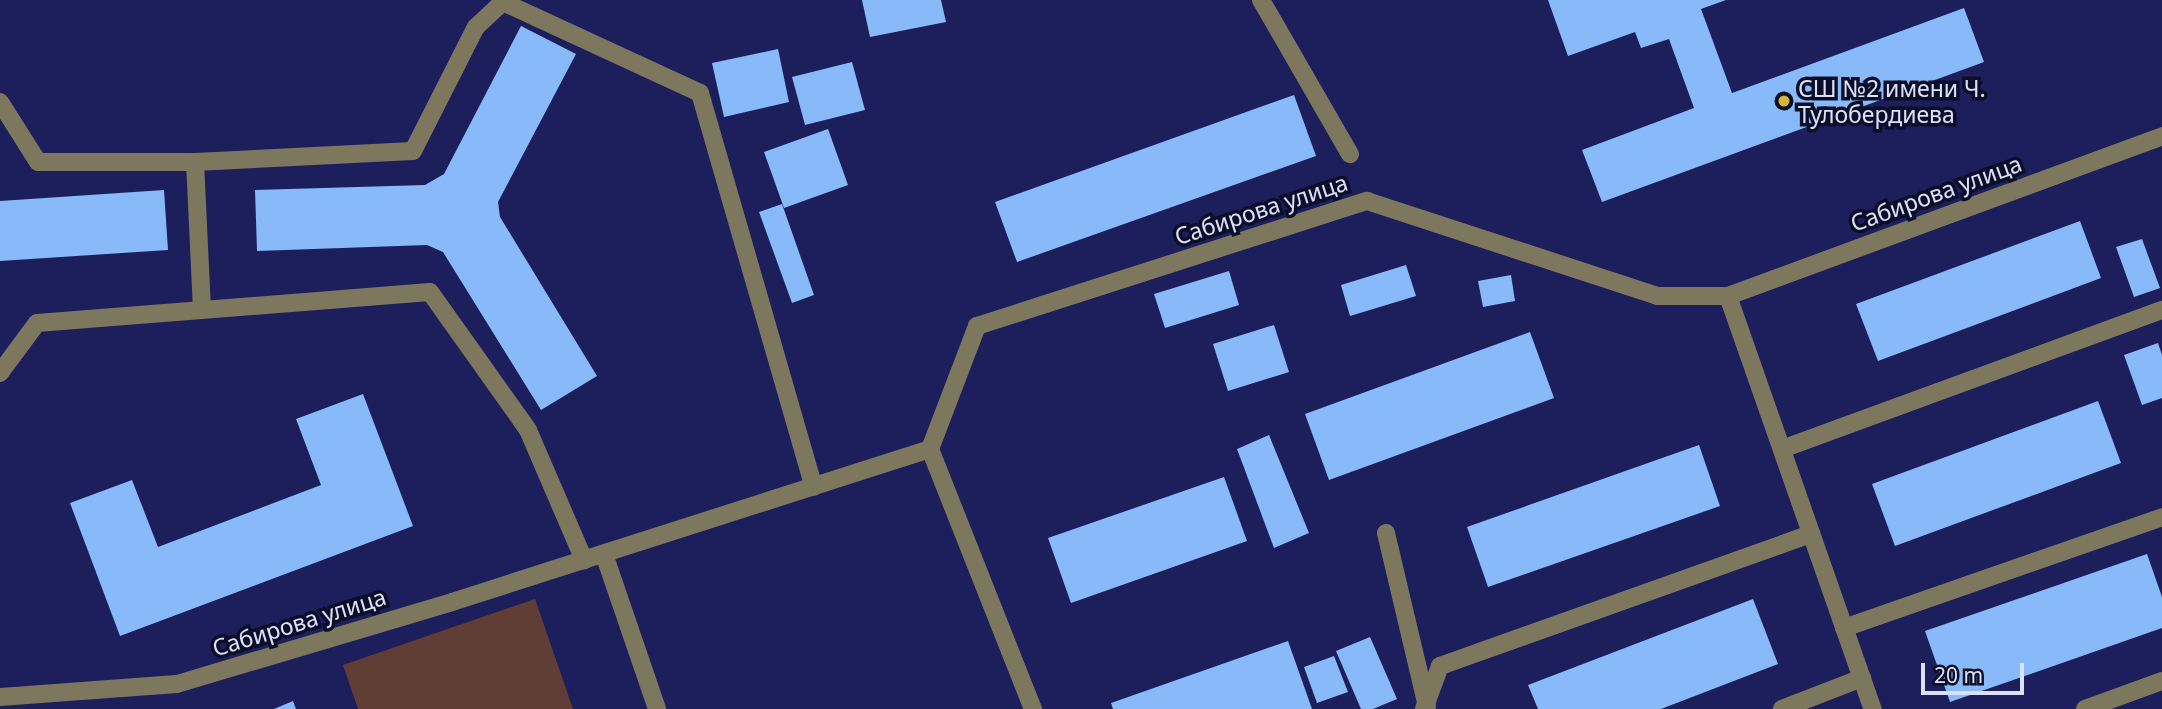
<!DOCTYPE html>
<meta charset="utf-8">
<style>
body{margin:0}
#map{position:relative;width:2162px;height:709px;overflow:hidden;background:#1c1f5b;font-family:"Noto Sans",sans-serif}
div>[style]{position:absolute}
.green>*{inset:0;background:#603e35}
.building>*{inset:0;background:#88b9f9}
.minor>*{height:18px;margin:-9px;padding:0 9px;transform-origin:9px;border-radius:9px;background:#7d775e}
.dots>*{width:19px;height:19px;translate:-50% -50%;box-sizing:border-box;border:4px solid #0b0e28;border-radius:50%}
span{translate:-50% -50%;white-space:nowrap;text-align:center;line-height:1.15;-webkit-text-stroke:7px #0b0e28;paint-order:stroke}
.poi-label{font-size:23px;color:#dce1f8}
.left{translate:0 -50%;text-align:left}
.street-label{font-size:23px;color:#dce1f8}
.scale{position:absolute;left:1921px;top:663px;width:103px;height:32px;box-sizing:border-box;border:4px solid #dce1f8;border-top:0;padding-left:9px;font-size:21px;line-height:24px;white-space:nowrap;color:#dce1f8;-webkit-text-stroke:5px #0b0e28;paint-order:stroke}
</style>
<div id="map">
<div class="green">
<i style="clip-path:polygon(535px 599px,573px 709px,358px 709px,343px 665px)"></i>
</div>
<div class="building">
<i style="clip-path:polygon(862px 0,941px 0,946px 22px,870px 37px)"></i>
<i style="clip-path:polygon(1548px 0,1726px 0,1701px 9px,1732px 93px,1964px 8px,1984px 62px,1602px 202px,1582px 150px,1694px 108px,1669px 39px,1641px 48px,1635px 32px,1568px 56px)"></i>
<i style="clip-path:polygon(521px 26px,576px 54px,498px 202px,500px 217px,597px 376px,541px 410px,443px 252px,427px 245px,257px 251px,255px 190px,425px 185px,444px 174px)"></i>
<i style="clip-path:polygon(778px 49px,789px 102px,724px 117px,712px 63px)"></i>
<i style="clip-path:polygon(852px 62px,865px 110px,805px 125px,792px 77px)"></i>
<i style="clip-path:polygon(1294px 95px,1316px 156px,1017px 262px,995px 202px)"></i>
<i style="clip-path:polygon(828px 129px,848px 185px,784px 208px,764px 152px)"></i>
<i style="clip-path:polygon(164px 190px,168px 250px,0 261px,0 201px)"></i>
<i style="clip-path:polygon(782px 204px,814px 295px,792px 303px,759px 212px)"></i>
<i style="clip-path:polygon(2080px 221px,2101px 278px,1878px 361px,1856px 304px)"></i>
<i style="clip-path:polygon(2142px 239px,2160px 288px,2134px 297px,2116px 247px)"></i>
<i style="clip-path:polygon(1406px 265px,1416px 296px,1350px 316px,1341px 285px)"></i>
<i style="clip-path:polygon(1229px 271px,1239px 305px,1165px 328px,1154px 294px)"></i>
<i style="clip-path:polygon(1511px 275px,1515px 301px,1483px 307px,1478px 281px)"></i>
<i style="clip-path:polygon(1274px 325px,1289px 372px,1228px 391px,1213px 344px)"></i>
<i style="clip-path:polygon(1530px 332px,1554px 398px,1329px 480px,1305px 414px)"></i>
<i style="clip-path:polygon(2158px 343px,2162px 355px,2162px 398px,2142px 405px,2124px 355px)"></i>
<i style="clip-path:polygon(363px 394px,413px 526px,120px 636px,70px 503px,132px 480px,158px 547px,321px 485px,296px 419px)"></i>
<i style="clip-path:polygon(2098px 401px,2121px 463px,1895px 546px,1872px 484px)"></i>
<i style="clip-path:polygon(1269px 435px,1309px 533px,1274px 548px,1237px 449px)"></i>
<i style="clip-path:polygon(1699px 445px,1720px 506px,1488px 587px,1467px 527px)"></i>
<i style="clip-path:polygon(1224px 477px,1247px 541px,1071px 603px,1048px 538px)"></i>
<i style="clip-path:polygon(2147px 554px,2162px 597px,2162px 628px,1950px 702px,1925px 631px)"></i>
<i style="clip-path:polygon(1753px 599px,1778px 664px,1661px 709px,1538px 709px,1528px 685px)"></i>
<i style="clip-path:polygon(1370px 637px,1397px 699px,1373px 709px,1361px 709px,1336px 651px)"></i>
<i style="clip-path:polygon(1288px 641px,1312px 709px,1113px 709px,1111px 703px)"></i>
<i style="clip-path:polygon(1334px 656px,1348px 692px,1317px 703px,1304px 667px)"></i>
<i style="clip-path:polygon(293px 701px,296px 709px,274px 709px)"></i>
</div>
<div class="minor">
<i style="left:1261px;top:0;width:178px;rotate:60deg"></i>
<i style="left:0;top:102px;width:71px;rotate:57.7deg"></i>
<i style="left:38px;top:162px;width:157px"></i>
<i style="left:1728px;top:296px;width:438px;rotate:70.7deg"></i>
<i style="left:202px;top:310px;width:148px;rotate:-92.7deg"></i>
<i style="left:195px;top:162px;width:218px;rotate:-2.9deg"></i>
<i style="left:413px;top:151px;width:139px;rotate:-63.1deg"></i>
<i style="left:476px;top:27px;width:37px;rotate:-43deg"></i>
<i style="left:503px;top:2px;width:217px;rotate:24.8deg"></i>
<i style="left:700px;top:93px;width:410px;rotate:73.9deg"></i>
<i style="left:0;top:373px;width:62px;rotate:-53.5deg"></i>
<i style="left:37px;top:323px;width:394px;rotate:-4.5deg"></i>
<i style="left:430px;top:292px;width:169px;rotate:54.6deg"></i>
<i style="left:528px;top:430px;width:142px;rotate:66.7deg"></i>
<i style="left:930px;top:449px;width:280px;rotate:68.4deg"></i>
<i style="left:1782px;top:449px;width:405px;rotate:-20.1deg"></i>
<i style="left:1386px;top:533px;width:178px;rotate:76.7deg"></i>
<i style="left:604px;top:554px;width:164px;rotate:71.1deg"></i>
<i style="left:1844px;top:628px;width:337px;rotate:-19.2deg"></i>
<i style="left:0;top:697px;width:177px;rotate:-4.2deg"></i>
<i style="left:177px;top:684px;width:287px;rotate:-16.6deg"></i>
<i style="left:452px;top:602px;width:502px;rotate:-17.75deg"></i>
<i style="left:930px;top:449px;width:132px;rotate:-69.1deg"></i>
<i style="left:977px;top:326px;width:410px;rotate:-17.8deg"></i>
<i style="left:1367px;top:201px;width:305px;rotate:18.1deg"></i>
<i style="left:1657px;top:296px;width:71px"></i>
<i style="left:1728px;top:296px;width:463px;rotate:-20.2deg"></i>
<i style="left:1424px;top:709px;width:46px;rotate:-69.6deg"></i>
<i style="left:1440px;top:666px;width:394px;rotate:-19.6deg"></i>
<i style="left:1782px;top:709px;width:86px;rotate:-21.2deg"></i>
<i style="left:2085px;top:709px;width:82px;rotate:-20deg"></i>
</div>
<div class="dots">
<i style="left:1784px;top:101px;background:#d4b635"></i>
</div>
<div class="poi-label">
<span class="left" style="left:1798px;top:101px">СШ №2 имени Ч.<br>Тулобердиева</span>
</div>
<div class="street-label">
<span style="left:1936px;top:193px;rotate:-20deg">Сабирова улица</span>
<span style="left:1261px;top:209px;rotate:-18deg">Сабирова улица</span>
<span style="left:299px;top:622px;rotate:-17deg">Сабирова улица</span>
</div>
<div class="scale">20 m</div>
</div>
